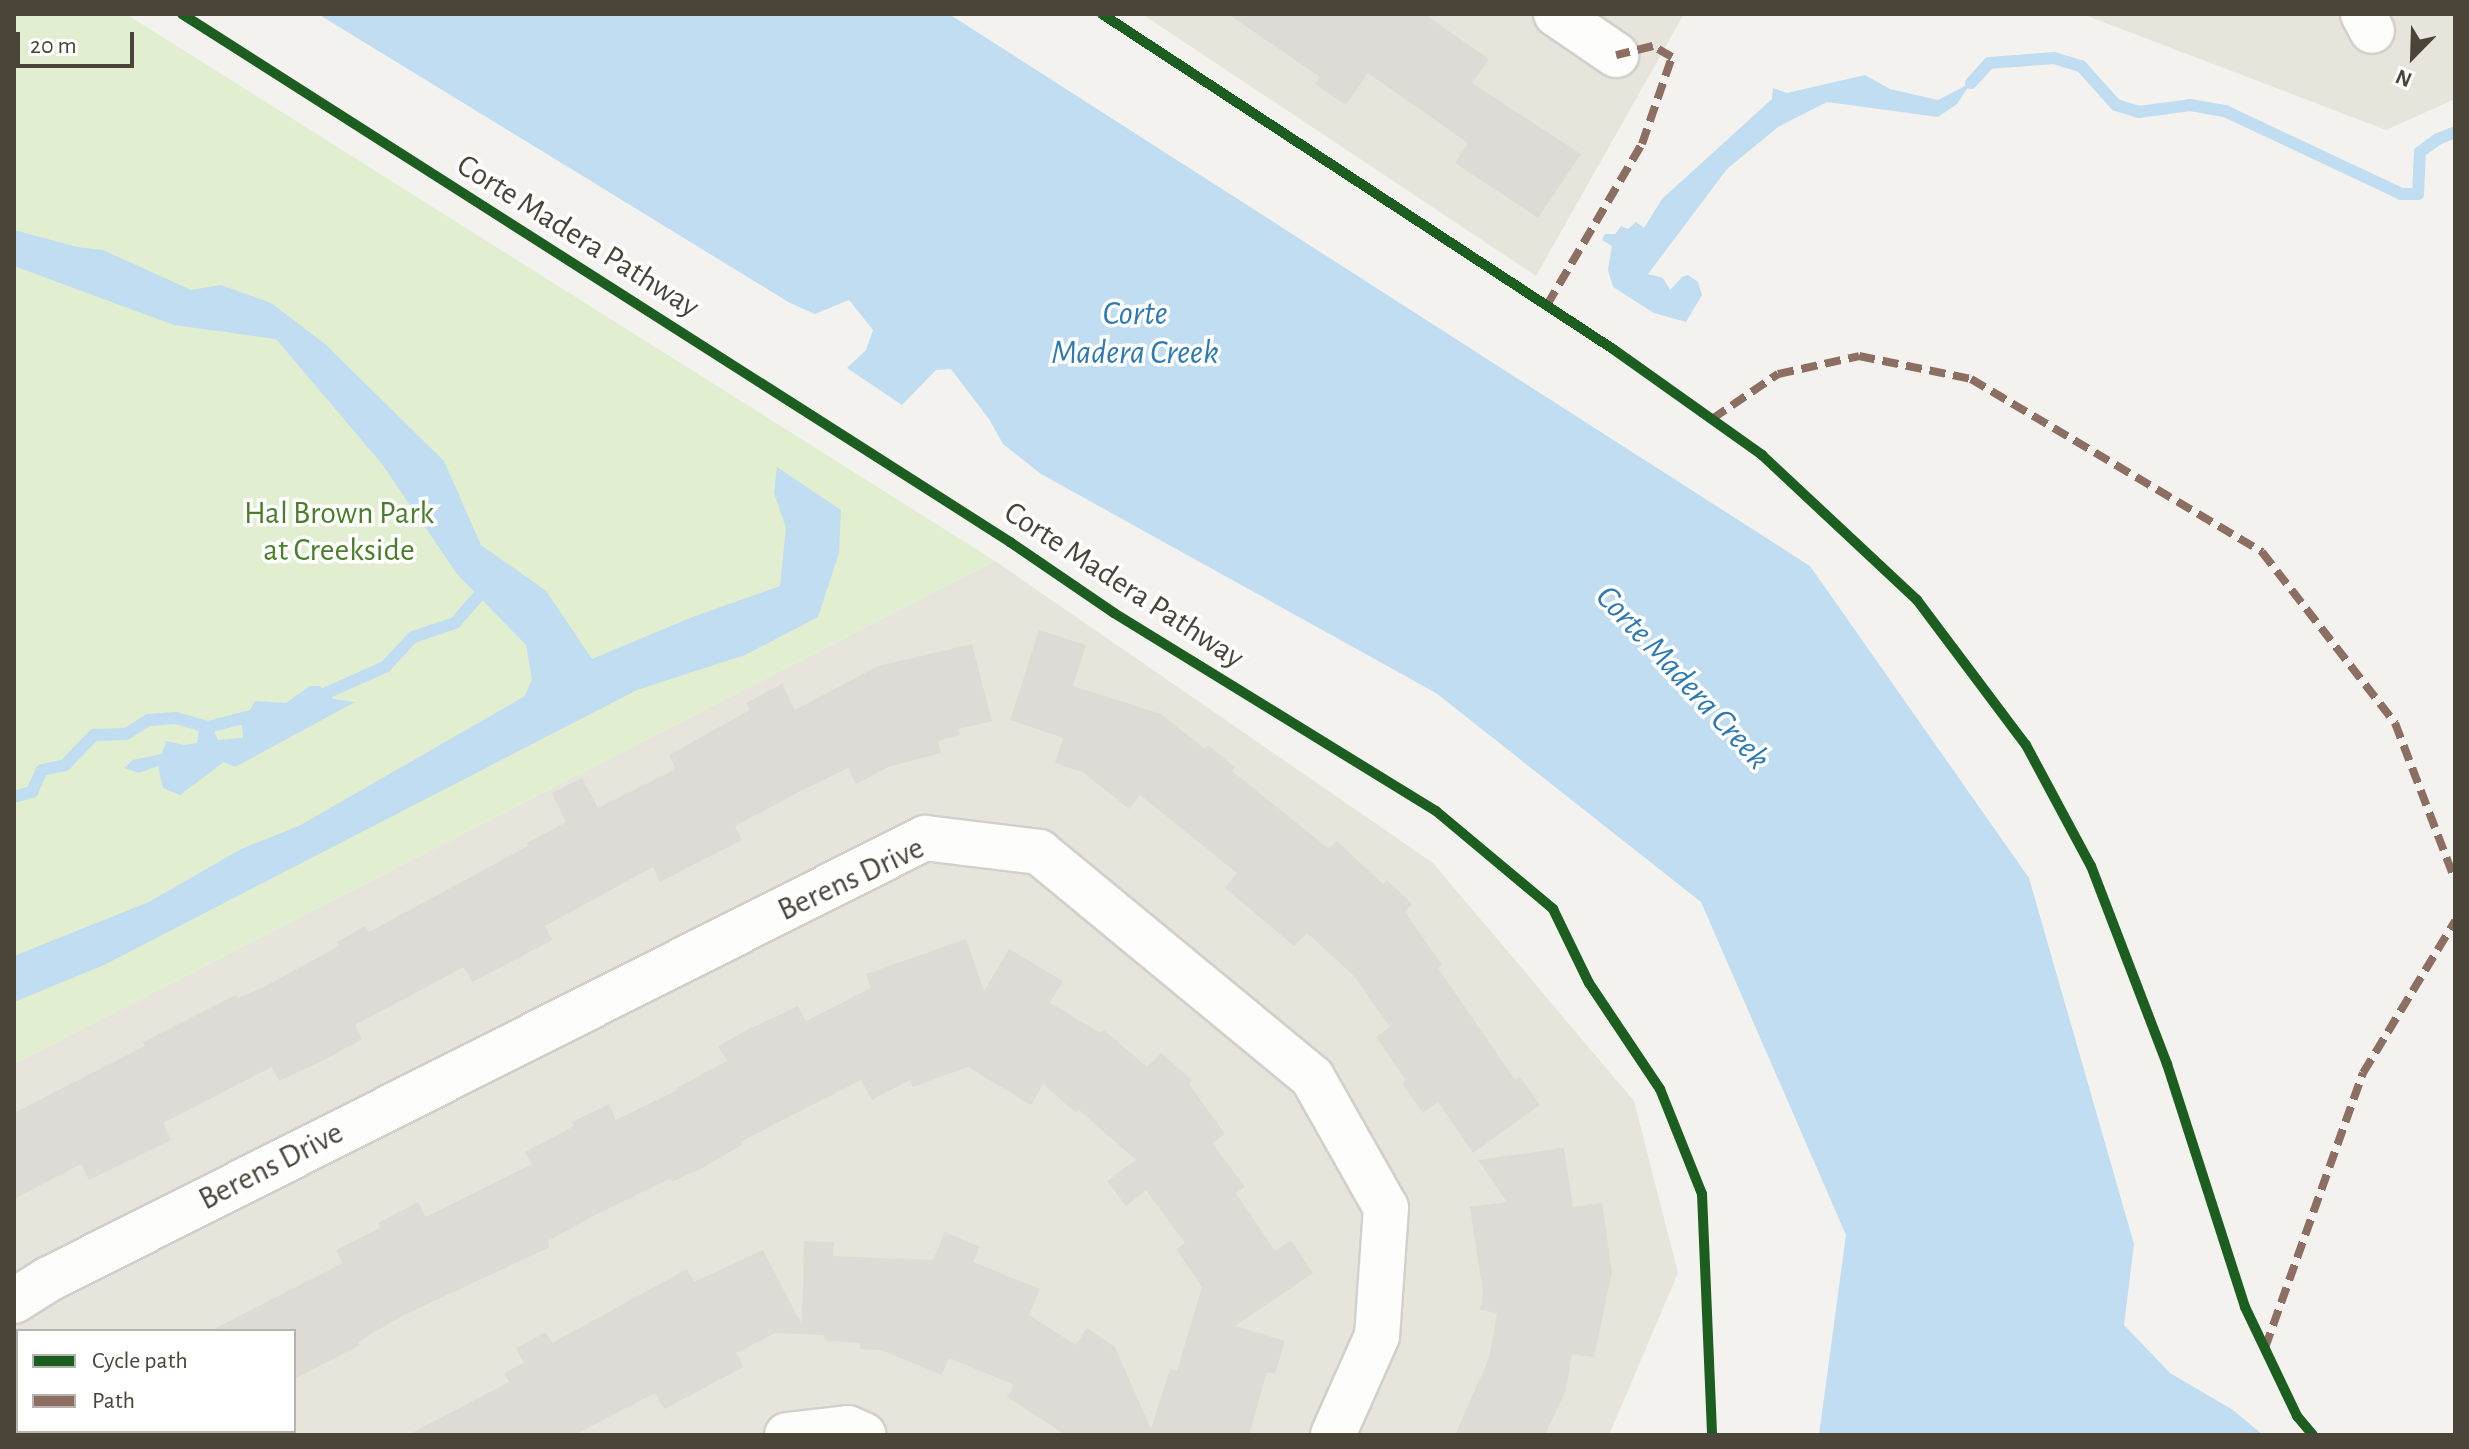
<!DOCTYPE html>
<style>
body{margin:0}
#map{position:relative;width:2469px;height:1449px;overflow:hidden;background:#f4f2ee;font-family:"Alegreya Sans",sans-serif}
div>[style]{position:absolute}
.residential>*{inset:0;background:#e7e4dc}
.green>*{inset:0;background:#e1eecf}
.water>*{inset:0;background:#c0ddf1}
.stream>*{height:12px;margin:-6px;padding:0 6px;transform-origin:6px;border-radius:6px;background:#c0ddf1}
.building>*{inset:0;background:#dedbd6}
.roads{filter:drop-shadow(2px 0 #d2d0cb) drop-shadow(-2px 0 #d2d0cb) drop-shadow(0 2px #d2d0cb) drop-shadow(0 -2px #d2d0cb)}
.street>*{height:44px;margin:-22px;padding:0 22px;transform-origin:22px;border-radius:22px;background:#fdfdfc}
.quiet>*{height:8px;margin-top:-4px;transform-origin:0;background:repeating-linear-gradient(90deg,#8d6e63 0 16px,transparent 0 24px)}
.cycleway>*{height:10px;margin:-5px;padding:0 5px;transform-origin:5px;border-radius:5px;background:#1b5e20}
span{translate:-50% -50%;white-space:nowrap;text-align:center;line-height:1.15;-webkit-text-stroke:7px #fff;paint-order:stroke}
.street-label{font-size:32px;color:#4b4439}
.park-label{font-size:32px;color:#4a7f2a}
.water-label{font-size:34px;color:#2e7ab2;font-style:italic}
.frame{position:absolute;inset:0;border:16px solid #4b4439;pointer-events:none}
.legend{position:absolute;left:16px;top:1329px;width:280px;height:104px;box-sizing:border-box;background:#fff;border:2px solid #b7b4b0;margin:0;padding:10px 14px;list-style:none;font-size:24px;color:#4b4439}
.legend li{display:flex;align-items:center;gap:16px;height:40px}
.legend b{width:40px;border:2px solid #b7b4b0}
.north{position:absolute;left:2373px;top:16px;width:80px;height:80px;-webkit-text-stroke:6px #fff;paint-order:stroke;rotate:203deg;font-size:22px;font-weight:700;line-height:32px;text-align:center;color:#4b4439}
.north::after{content:'';display:block;margin:auto;width:28px;height:36px;background:#4b4439;clip-path:polygon(50% 0,100% 100%,50% 72%,0 100%)}
.scale{position:absolute;left:16px;top:32px;width:118px;height:36px;box-sizing:border-box;border:4px solid #4b4439;border-top:0;padding-left:10px;font-size:24px;line-height:28px;white-space:nowrap;color:#4b4439;-webkit-text-stroke:6px #fff;paint-order:stroke}
</style>
<div id="map">
<div class="residential">
<i style="clip-path:polygon(1142px 14px,1684px 14px,1536px 276px)"></i>
<i style="clip-path:polygon(2082px 14px,2455px 14px,2455px 99px,2386px 130px)"></i>
<i style="clip-path:polygon(evenodd,995px 561px,1433px 863px,1634px 1101px,1678px 1273px,1609px 1435px,14px 1435px,14px 1064px,995px 561px,18px 1331px,294px 1331px,294px 1431px,18px 1431px,18px 1331px)"></i>
</div>
<div class="green">
<i style="clip-path:polygon(14px 14px,126px 14px,995px 561px,14px 1064px)"></i>
</div>
<div class="water">
<i style="clip-path:polygon(318px 14px,949px 14px,1810px 566px,2029px 878px,2134px 1244px,2124px 1325px,2170px 1373px,2233px 1410px,2263px 1435px,1819px 1435px,1846px 1235px,1701px 902px,1436px 693px,1041px 474px,1003px 444px,989px 419px,951px 369px,936px 370px,902px 405px,847px 368px,866px 350px,873px 330px,849px 300px,815px 314px,790px 303px)"></i>
<i style="clip-path:polygon(1865px 75px,1890px 89px,1938px 100px,1971px 83px,1957px 104px,1938px 117px,1827px 102px,1778px 127px,1727px 169px,1648px 274px,1663px 278px,1670px 290px,1682px 277px,1688px 275px,1698px 282px,1702px 295px,1686px 322px,1654px 313px,1613px 287px,1608px 270px,1612px 246px,1602px 240px,1605px 234px,1615px 234px,1621px 226px,1628px 229px,1636px 222px,1644px 228px,1662px 199px,1772px 99px,1773px 88px,1787px 93px)"></i>
<i style="clip-path:polygon(14px 230px,77px 247px,103px 250px,191px 290px,221px 285px,271px 303px,325px 344px,444px 461px,481px 545px,546px 591px,592px 659px,695px 616px,780px 586px,786px 528px,774px 493px,777px 467px,841px 510px,839px 553px,818px 617px,745px 655px,637px 690px,104px 965px,14px 1002px,14px 956px,149px 902px,241px 849px,299px 826px,525px 696px,532px 679px,526px 645px,457px 574px,382px 464px,276px 339px,174px 325px,14px 266px)"></i>
<i style="clip-path:polygon(310px 686px,320px 686px,333px 699px,355px 702px,235px 767px,224px 762px,180px 795px,163px 788px,158px 766px,139px 773px,124px 768px,133px 760px,162px 754px,166px 741px,184px 745px,197px 743px,199px 730px,210px 722px,218px 740px,243px 738px,242px 724px,255px 701px,286px 703px)"></i>
</div>
<div class="stream">
<i style="left:1971px;top:83px;width:27px;rotate:-48deg"></i>
<i style="left:1989px;top:63px;width:65px;rotate:-4.4deg"></i>
<i style="left:2054px;top:58px;width:28px;rotate:17deg"></i>
<i style="left:2081px;top:66px;width:52px;rotate:48.1deg"></i>
<i style="left:2116px;top:105px;width:24px;rotate:17deg"></i>
<i style="left:2139px;top:112px;width:51px;rotate:-7.8deg"></i>
<i style="left:2190px;top:105px;width:36px;rotate:10deg"></i>
<i style="left:2225px;top:111px;width:195px;rotate:25.2deg"></i>
<i style="left:2401px;top:194px;width:17px"></i>
<i style="left:2418px;top:194px;width:42px;rotate:-87.3deg"></i>
<i style="left:2420px;top:152px;width:22px;rotate:-36deg"></i>
<i style="left:2438px;top:139px;width:18px;rotate:-22deg"></i>
<i style="left:315px;top:698px;width:77px;rotate:-23.9deg"></i>
<i style="left:385px;top:667px;width:41px;rotate:-47deg"></i>
<i style="left:413px;top:637px;width:44px;rotate:-18.4deg"></i>
<i style="left:455px;top:623px;width:35px;rotate:-49deg"></i>
<i style="left:14px;top:797px;width:19px;rotate:-16deg"></i>
<i style="left:32px;top:792px;width:24px;rotate:-66deg"></i>
<i style="left:42px;top:770px;width:24px;rotate:-12deg"></i>
<i style="left:65px;top:765px;width:42px;rotate:-46deg"></i>
<i style="left:94px;top:735px;width:32px;rotate:-2deg"></i>
<i style="left:126px;top:734px;width:26px;rotate:-32deg"></i>
<i style="left:148px;top:720px;width:28px;rotate:-4deg"></i>
<i style="left:176px;top:718px;width:33px;rotate:16deg"></i>
<i style="left:208px;top:727px;width:53px;rotate:-14.3deg"></i>
</div>
<div class="building">
<i style="clip-path:polygon(1228px 14px,1424px 14px,1489px 59px,1472px 83px,1581px 154px,1538px 218px,1455px 163px,1468px 143px,1368px 73px,1346px 105px,1315px 84px,1320px 77px)"></i>
<i style="clip-path:polygon(1039px 630px,1086px 645px,1073px 686px,1161px 714px,1205px 749px,1208px 745px,1235px 767px,1232px 771px,1329px 849px,1337px 841px,1383px 884px,1387px 880px,1412px 904px,1405px 912px,1442px 965px,1438px 968px,1515px 1080px,1520px 1077px,1540px 1105px,1473px 1153px,1438px 1102px,1423px 1113px,1402px 1083px,1406px 1080px,1376px 1037px,1390px 1027px,1353px 975px,1307px 933px,1294px 946px,1225px 888px,1237px 873px,1140px 795px,1129px 809px,1084px 773px,1055px 763px,1063px 738px,1010px 720px)"></i>
<i style="clip-path:polygon(972px 644px,992px 721px,958px 729px,960px 735px,938px 741px,941px 753px,891px 766px,856px 784px,848px 768px,797px 793px,735px 826px,742px 840px,660px 882px,653px 867px,545px 926px,552px 940px,505px 965px,472px 982px,464px 967px,355px 1025px,362px 1039px,326px 1059px,279px 1081px,272px 1067px,163px 1123px,171px 1140px,89px 1180px,81px 1164px,14px 1199px,14px 1113px,145px 1046px,143px 1042px,236px 995px,238px 998px,262px 988px,339px 946px,337px 942px,365px 926px,369px 932px,528px 846px,527px 843px,566px 822px,552px 793px,582px 778px,598px 808px,676px 769px,669px 755px,750px 710px,746px 703px,782px 684px,795px 710px,878px 666px)"></i>
<i style="clip-path:polygon(966px 939px,984px 991px,1009px 949px,1063px 981px,1050px 1003px,1101px 1033px,1104px 1030px,1147px 1067px,1161px 1053px,1192px 1080px,1189px 1084px,1225px 1134px,1212px 1143px,1245px 1187px,1236px 1193px,1275px 1251px,1291px 1240px,1313px 1273px,1235px 1326px,1285px 1341px,1275px 1374px,1267px 1372px,1249px 1435px,1066px 1435px,1007px 1397px,1014px 1385px,949px 1358px,942px 1375px,881px 1350px,860px 1349px,860px 1343px,825px 1341px,823px 1335px,775px 1333px,736px 1353px,744px 1367px,664px 1409px,655px 1393px,574px 1435px,408px 1435px,509px 1382px,504px 1373px,524px 1363px,516px 1348px,546px 1332px,552px 1343px,687px 1269px,694px 1282px,763px 1250px,802px 1325px,804px 1241px,834px 1242px,833px 1256px,933px 1260px,945px 1232px,980px 1247px,973px 1262px,1040px 1289px,1029px 1315px,1076px 1345px,1087px 1328px,1115px 1347px,1151px 1429px,1170px 1369px,1177px 1371px,1202px 1287px,1176px 1249px,1185px 1243px,1146px 1190px,1126px 1206px,1107px 1181px,1136px 1160px,1079px 1110px,1076px 1113px,1043px 1084px,1031px 1105px,968px 1067px,913px 1087px,910px 1080px,872px 1100px,861px 1080px,740px 1142px,742px 1145px,702px 1168px,672px 1182px,671px 1178px,593px 1216px,548px 1241px,550px 1247px,402px 1316px,358px 1342px,360px 1345px,294px 1379px,294px 1331px,210px 1331px,343px 1263px,336px 1250px,380px 1228px,378px 1223px,418px 1202px,426px 1217px,532px 1164px,525px 1152px,574px 1126px,572px 1122px,609px 1104px,616px 1120px,677px 1090px,676px 1088px,727px 1061px,718px 1046px,751px 1028px,798px 1006px,806px 1021px,871px 988px,866px 974px)"></i>
<i style="clip-path:polygon(1564px 1148px,1573px 1207px,1602px 1203px,1612px 1272px,1594px 1357px,1572px 1354px,1566px 1390px,1545px 1435px,1455px 1435px,1489px 1358px,1497px 1313px,1480px 1310px,1483px 1293px,1470px 1207px,1507px 1202px,1478px 1160px)"></i>
</div>
<div class="roads">
<div class="street">
<i style="left:1556px;top:14px;width:73px;rotate:34.3deg"></i>
<i style="left:2363px;top:14px;width:19px;rotate:62deg"></i>
<i style="left:14px;top:1301px;width:41px;rotate:-32.2deg"></i>
<i style="left:49px;top:1279px;width:981px;rotate:-26.72deg"></i>
<i style="left:925px;top:838px;width:115px;rotate:7deg"></i>
<i style="left:1039px;top:852px;width:354px;rotate:39.5deg"></i>
<i style="left:1312px;top:1077px;width:150px;rotate:60.5deg"></i>
<i style="left:1386px;top:1208px;width:128px;rotate:94deg"></i>
<i style="left:1377px;top:1336px;width:108px;rotate:114deg"></i>
<i style="left:787px;top:1435px;width:61px;rotate:-6.5deg"></i>
<i style="left:848px;top:1428px;width:17px;rotate:24deg"></i>
</div>
</div>
<div class="quiet">
<i style="left:1547px;top:305px;width:187px;rotate:-59.5deg"></i>
<i style="left:1642px;top:144px;width:92px;rotate:-71deg"></i>
<i style="left:1672px;top:57px;width:22px;rotate:-150deg"></i>
<i style="left:1653px;top:46px;width:38px;rotate:166deg"></i>
<i style="left:1712px;top:419px;width:80px;rotate:-34.3deg"></i>
<i style="left:1778px;top:374px;width:83px;rotate:-12.5deg"></i>
<i style="left:1859px;top:356px;width:114px;rotate:11.6deg"></i>
<i style="left:1971px;top:379px;width:339px;rotate:30.7deg"></i>
<i style="left:2262px;top:552px;width:217px;rotate:52.1deg"></i>
<i style="left:2395px;top:723px;width:168px;rotate:69.1deg"></i>
<i style="left:2265px;top:1348px;width:292px;rotate:-70.4deg"></i>
<i style="left:2363px;top:1073px;width:178px;rotate:-58.8deg"></i>
</div>
<div class="cycleway">
<i style="left:182px;top:14px;width:982px;rotate:32.52deg"></i>
<i style="left:1010px;top:542px;width:126px;rotate:34.3deg"></i>
<i style="left:1114px;top:613px;width:378px;rotate:31.6deg"></i>
<i style="left:1436px;top:811px;width:153px;rotate:39.9deg"></i>
<i style="left:1553px;top:909px;width:82px;rotate:64.1deg"></i>
<i style="left:1589px;top:983px;width:128px;rotate:56.2deg"></i>
<i style="left:1660px;top:1089px;width:113px;rotate:68.2deg"></i>
<i style="left:1702px;top:1194px;width:241px;rotate:87.6deg"></i>
<i style="left:1102px;top:14px;width:611px;rotate:33.25deg"></i>
<i style="left:1613px;top:349px;width:183px;rotate:35.4deg"></i>
<i style="left:1762px;top:455px;width:212px;rotate:43.1deg"></i>
<i style="left:1917px;top:600px;width:181px;rotate:53.1deg"></i>
<i style="left:2026px;top:745px;width:137px;rotate:61.8deg"></i>
<i style="left:2091px;top:866px;width:212px;rotate:69deg"></i>
<i style="left:2167px;top:1064px;width:255px;rotate:72.2deg"></i>
<i style="left:2245px;top:1307px;width:121px;rotate:64.5deg"></i>
<i style="left:2297px;top:1416px;width:25px;rotate:50deg"></i>
</div>
<div class="street-label">
<span style="left:578px;top:236px;rotate:32deg">Corte Madera Pathway</span>
<span style="left:1124px;top:585px;rotate:33deg">Corte Madera Pathway</span>
<span style="left:851px;top:879px;rotate:-25deg">Berens Drive</span>
<span style="left:271px;top:1166px;rotate:-27deg">Berens Drive</span>
</div>
<div class="park-label">
<span style="left:339px;top:532px">Hal Brown Park<br>at Creekside</span>
</div>
<div class="water-label">
<span style="left:1135px;top:334px">Corte<br>Madera Creek</span>
<span style="left:1682px;top:678px;rotate:47deg">Corte Madera Creek</span>
</div>
<div class="frame"></div>
<ul class="legend">
<li><b style="height:10px;background:#1b5e20"></b>Cycle path</li>
<li><b style="height:10px;background:#8d6e63"></b>Path</li>
</ul>
<div class="north">N</div>
<div class="scale">20 m</div>
</div>
